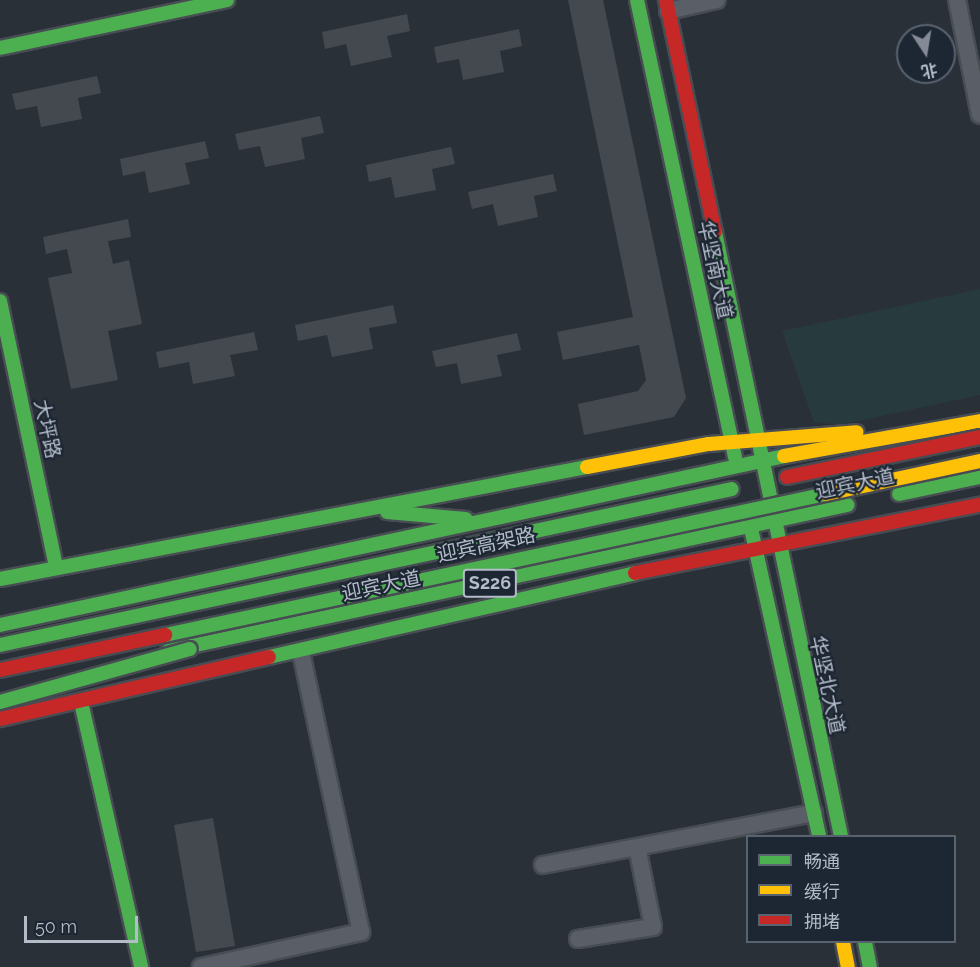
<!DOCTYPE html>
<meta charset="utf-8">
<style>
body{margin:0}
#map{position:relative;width:980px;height:967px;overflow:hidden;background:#2a3038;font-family:Raleway,"Noto Sans SC",sans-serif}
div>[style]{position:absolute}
.green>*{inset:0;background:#273a3e}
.building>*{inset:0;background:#444950}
.roads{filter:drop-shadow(2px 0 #484c53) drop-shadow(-2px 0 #484c53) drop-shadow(0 2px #484c53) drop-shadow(0 -2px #484c53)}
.street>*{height:16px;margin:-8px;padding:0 8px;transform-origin:8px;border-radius:8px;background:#5a5e66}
.fast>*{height:14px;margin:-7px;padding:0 7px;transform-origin:7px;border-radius:7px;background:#4caf50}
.slow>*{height:14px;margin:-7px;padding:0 7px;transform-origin:7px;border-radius:7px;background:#ffc107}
.jam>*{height:14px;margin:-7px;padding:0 7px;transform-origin:7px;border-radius:7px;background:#c62828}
.bridges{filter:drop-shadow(2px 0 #474c53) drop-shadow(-2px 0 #474c53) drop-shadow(0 2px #474c53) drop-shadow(0 -2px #474c53)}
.fast-bridge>*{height:14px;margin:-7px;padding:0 7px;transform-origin:7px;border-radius:7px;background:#4caf50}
.slow-bridge>*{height:14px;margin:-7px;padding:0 7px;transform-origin:7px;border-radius:7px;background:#ffc107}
.jam-bridge>*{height:14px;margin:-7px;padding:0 7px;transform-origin:7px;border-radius:7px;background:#c62828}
span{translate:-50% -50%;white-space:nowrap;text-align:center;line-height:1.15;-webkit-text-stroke:4.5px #1d2633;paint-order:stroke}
.shield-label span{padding:2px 4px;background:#1d2633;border:2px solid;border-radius:4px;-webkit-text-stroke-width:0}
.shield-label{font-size:18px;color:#b4bcc9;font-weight:700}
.street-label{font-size:20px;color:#b4bcc9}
.legend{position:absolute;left:746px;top:835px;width:210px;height:108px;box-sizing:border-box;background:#1d2633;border:2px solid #59626f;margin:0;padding:8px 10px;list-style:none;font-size:18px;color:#b4bcc9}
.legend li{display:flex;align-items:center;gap:12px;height:30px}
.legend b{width:30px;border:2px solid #59626f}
.north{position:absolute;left:896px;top:24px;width:60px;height:60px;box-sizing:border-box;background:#1d2633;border:2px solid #59626f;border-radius:50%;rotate:168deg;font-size:16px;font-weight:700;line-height:24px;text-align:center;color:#b4bcc9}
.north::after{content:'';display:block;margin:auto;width:21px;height:27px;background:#848b96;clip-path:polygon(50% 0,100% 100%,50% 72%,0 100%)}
.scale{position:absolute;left:24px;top:916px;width:114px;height:27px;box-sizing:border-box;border:3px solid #b4bcc9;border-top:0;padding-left:8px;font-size:18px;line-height:21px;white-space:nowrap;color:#b4bcc9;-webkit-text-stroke:4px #1d2633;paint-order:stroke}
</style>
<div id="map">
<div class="green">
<i style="clip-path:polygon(980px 289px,980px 395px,839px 425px,814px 422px,782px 331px)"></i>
</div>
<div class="building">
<i style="clip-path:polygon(568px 0,603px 0,686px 398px,674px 417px,584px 435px,578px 404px,638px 391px,646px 380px,639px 345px,563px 360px,557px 332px,633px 317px)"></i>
<i style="clip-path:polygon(407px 14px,410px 31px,387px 36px,392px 57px,351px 66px,346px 44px,325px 49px,322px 32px)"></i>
<i style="clip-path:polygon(519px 29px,522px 46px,500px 51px,504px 72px,463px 80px,459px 59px,437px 63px,434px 47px)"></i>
<i style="clip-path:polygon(97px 76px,101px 93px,78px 98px,82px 119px,41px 127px,37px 106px,16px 110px,12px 94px)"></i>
<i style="clip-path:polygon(320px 116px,324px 133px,301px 138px,305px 159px,265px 167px,260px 146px,239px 150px,235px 134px)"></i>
<i style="clip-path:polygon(205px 141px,209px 158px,185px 163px,190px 184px,149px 193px,145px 171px,123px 176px,120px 159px)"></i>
<i style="clip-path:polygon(451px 147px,455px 164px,432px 169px,436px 190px,395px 198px,391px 177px,369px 182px,366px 165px)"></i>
<i style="clip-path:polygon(553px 174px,557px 191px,534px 196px,538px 217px,498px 226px,493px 204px,472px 209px,468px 192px)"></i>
<i style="clip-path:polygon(128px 219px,131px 237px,108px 241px,113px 264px,129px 260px,142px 324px,108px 331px,118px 380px,71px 389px,48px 278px,72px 273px,67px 249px,46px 254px,43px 237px)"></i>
<i style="clip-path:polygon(393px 305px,397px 323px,369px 328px,373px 349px,332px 357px,327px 335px,298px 341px,295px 325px)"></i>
<i style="clip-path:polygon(254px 332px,258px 350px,230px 355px,235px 376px,193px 384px,189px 362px,159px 368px,156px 352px)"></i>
<i style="clip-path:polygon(517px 333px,521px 350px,497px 355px,502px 376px,461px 384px,457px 363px,436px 367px,432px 351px)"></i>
<i style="clip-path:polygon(213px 818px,235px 946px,196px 952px,174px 825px)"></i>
</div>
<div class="roads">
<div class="street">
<i style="left:957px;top:0;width:117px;rotate:78.7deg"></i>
<i style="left:668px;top:11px;width:50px;rotate:-12.7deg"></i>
<i style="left:543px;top:865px;width:276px;rotate:-10.9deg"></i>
<i style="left:578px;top:939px;width:76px;rotate:-9.1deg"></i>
<i style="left:653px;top:927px;width:77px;rotate:-101.2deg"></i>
<i style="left:201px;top:967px;width:164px;rotate:-12.3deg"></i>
<i style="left:361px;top:932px;width:285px;rotate:-102.1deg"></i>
</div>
<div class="fast">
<i style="left:637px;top:0;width:468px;rotate:77.9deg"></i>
<i style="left:0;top:48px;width:232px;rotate:-11.9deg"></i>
<i style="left:715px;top:232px;width:617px;rotate:78.22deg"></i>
<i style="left:0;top:301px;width:271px;rotate:78.1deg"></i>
<i style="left:899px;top:494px;width:83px;rotate:-11.9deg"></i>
<i style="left:387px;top:512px;width:79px;rotate:5.1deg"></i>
<i style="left:752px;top:533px;width:310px;rotate:77.5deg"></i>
<i style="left:0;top:579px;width:598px;rotate:-10.8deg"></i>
<i style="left:0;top:625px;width:802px;rotate:-12.16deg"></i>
<i style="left:168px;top:651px;width:695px;rotate:-12.14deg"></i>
<i style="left:269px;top:657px;width:376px;rotate:-12.9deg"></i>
<i style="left:81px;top:702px;width:272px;rotate:77.2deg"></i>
<i style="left:865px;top:942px;width:25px;rotate:79deg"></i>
</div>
<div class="slow">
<i style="left:784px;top:456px;width:199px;rotate:-10.1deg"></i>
<i style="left:587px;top:467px;width:124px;rotate:-10.7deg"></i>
<i style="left:709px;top:444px;width:148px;rotate:-4.6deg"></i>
<i style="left:843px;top:942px;width:25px;rotate:79deg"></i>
</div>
<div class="jam">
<i style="left:666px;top:0;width:237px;rotate:78.1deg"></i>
<i style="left:635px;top:573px;width:352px;rotate:-11.2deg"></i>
<i style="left:0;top:719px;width:276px;rotate:-13deg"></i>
</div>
</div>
<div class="bridges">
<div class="fast-bridge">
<i style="left:165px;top:635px;width:676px;rotate:-12.04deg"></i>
<i style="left:0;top:645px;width:748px;rotate:-12.03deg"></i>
<i style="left:0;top:702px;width:197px;rotate:-15.6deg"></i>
</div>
<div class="slow-bridge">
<i style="left:826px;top:494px;width:157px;rotate:-12.1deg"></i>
</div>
<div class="jam-bridge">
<i style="left:787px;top:477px;width:197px;rotate:-11.7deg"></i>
<i style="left:0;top:670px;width:169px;rotate:-12deg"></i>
</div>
</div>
<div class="shield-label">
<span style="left:490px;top:583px">S226</span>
</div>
<div class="street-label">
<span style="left:715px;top:270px;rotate:78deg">华坚南大道</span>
<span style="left:47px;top:429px;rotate:78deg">大坪路</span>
<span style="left:855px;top:484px;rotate:-12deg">迎宾大道</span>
<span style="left:486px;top:545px;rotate:-12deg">迎宾高架路</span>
<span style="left:381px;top:586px;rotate:-12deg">迎宾大道</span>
<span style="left:827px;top:685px;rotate:78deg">华坚北大道</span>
</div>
<ul class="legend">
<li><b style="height:8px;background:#4caf50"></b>畅通</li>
<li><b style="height:8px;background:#ffc107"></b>缓行</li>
<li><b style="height:8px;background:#c62828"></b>拥堵</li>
</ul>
<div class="north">北</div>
<div class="scale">50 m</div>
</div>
